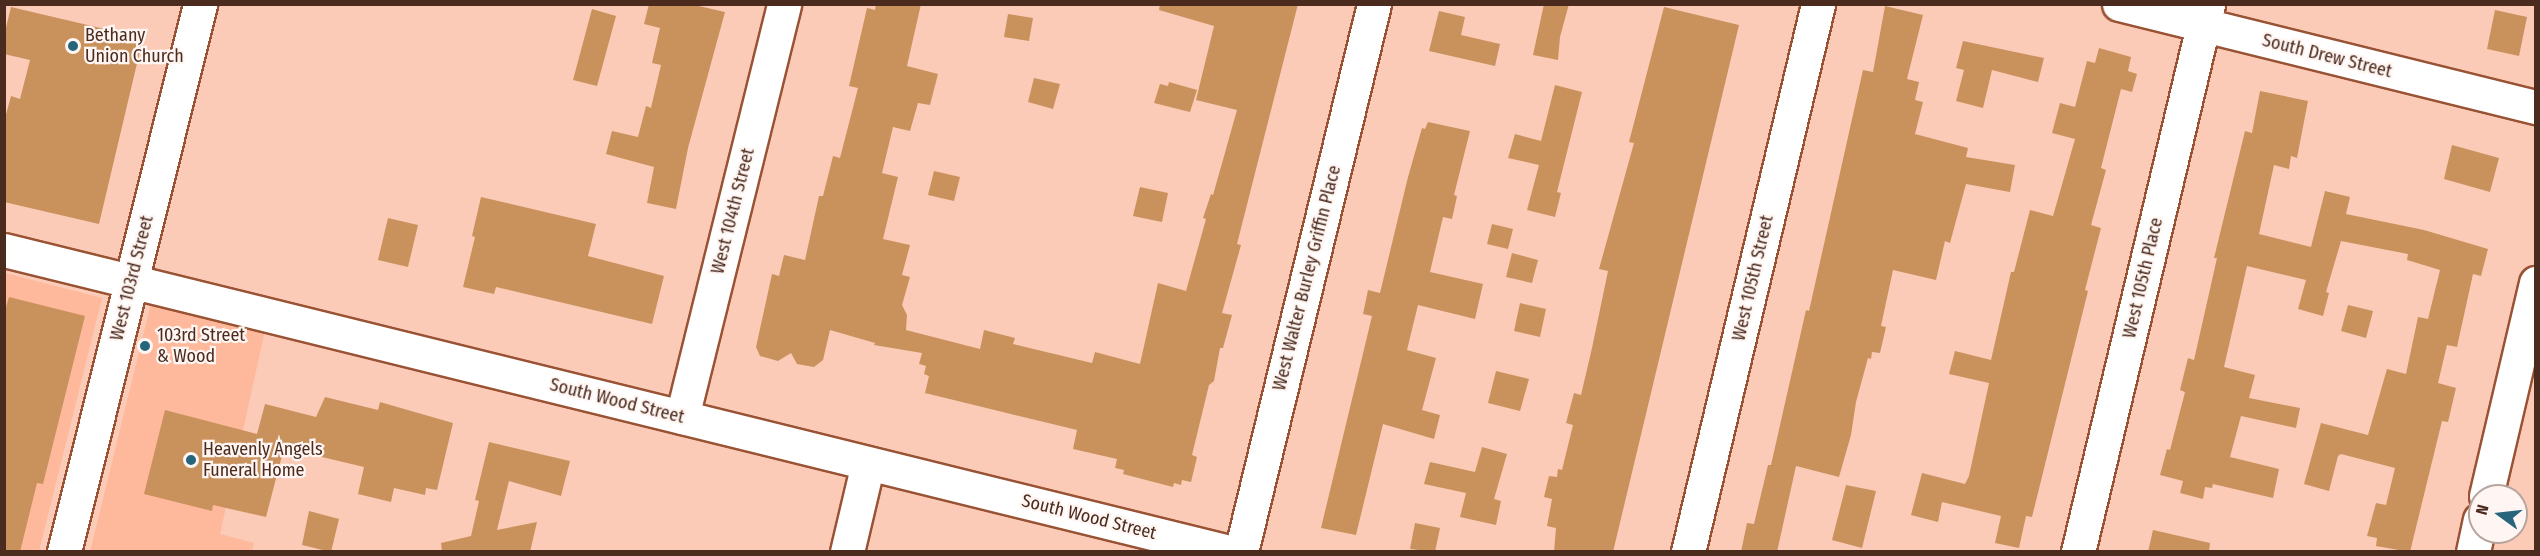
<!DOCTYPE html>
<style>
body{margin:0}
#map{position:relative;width:2540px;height:556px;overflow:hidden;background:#fbcbb7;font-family:"Fira Sans Condensed",sans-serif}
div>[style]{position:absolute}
.built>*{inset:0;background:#feb89b}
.building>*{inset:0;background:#c9925d}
.roads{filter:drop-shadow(2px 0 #995334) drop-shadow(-2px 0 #995334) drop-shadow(0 2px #995334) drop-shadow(0 -2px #995334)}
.minor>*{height:33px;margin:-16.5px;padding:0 16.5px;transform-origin:16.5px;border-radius:16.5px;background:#fff}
.major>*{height:33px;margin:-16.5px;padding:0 16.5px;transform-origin:16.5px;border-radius:16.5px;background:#fff}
.dots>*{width:16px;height:16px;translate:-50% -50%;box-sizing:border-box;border:3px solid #fff6f3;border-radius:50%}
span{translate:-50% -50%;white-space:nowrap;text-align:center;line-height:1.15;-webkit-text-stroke:4.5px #fff6f3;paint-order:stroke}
.poi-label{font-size:18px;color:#4b2b1e}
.left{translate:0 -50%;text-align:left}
.street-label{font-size:18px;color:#4b2b1e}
.frame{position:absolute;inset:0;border:6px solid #4b2b1e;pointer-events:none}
.north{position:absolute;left:2468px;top:484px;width:60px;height:60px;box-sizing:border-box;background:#fff6f3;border:2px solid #b7a59e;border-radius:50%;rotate:285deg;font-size:16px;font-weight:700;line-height:24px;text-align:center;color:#4b2b1e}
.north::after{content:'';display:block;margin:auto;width:21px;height:27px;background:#26657b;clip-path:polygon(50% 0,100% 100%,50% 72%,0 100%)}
</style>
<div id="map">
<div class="built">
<i style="clip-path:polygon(5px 273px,102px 298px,39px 551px,5px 552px)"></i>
<i style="clip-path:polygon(152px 299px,266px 326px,220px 534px,254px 543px,252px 551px,90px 552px)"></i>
</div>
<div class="building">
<i style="clip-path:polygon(649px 4px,690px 4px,725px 12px,688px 148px,676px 209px,647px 203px,654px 167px,606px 154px,612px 131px,638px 137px,646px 106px,651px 108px,661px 65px,652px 63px,660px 28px,644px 24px)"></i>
<i style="clip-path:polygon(876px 4px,921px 4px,907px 66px,938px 74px,930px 105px,918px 103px,910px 131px,893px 127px,882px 173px,898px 177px,883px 239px,910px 245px,902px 275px,910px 277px,902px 305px,907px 315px,906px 330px,980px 349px,984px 330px,1015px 338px,1013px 344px,1092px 363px,1095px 352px,1140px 364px,1158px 283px,1186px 291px,1206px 219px,1203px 218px,1211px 194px,1213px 195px,1237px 110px,1196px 100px,1214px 26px,1159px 10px,1160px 4px,1298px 4px,1237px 244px,1241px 245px,1222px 313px,1232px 315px,1223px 348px,1220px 348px,1214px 381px,1209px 385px,1192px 455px,1197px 457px,1191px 482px,1182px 480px,1181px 485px,1174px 483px,1173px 487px,1123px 474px,1124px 470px,1115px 468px,1117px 459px,1073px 449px,1077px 430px,925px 393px,929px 376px,924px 374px,926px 366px,919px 364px,922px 353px,874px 345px,875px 343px,830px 330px,823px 360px,814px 367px,797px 364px,791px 353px,778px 361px,760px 356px,756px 347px,772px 274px,779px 276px,784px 255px,805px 260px,819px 196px,823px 196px,833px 156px,840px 158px,858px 88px,849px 86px,867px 8px,875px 10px)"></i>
<i style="clip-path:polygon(1544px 4px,1569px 4px,1560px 37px,1558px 60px,1533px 55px)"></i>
<i style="clip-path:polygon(1885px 6px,1923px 15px,1907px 79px,1919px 82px,1915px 100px,1923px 102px,1915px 134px,1968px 148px,1966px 157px,2015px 165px,2010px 192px,1966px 184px,1950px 243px,1945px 241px,1936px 280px,1893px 270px,1881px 326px,1886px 327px,1880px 353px,1872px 352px,1871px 359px,1868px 358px,1856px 402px,1851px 435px,1839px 477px,1796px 466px,1777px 552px,1741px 552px,1747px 523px,1754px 524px,1768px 465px,1771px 465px,1806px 310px,1809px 311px,1863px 70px,1873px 72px)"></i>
<i style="clip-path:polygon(11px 7px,143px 38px,99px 224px,4px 202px,4px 122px,11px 96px,20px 99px,30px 60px,4px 54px,4px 36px)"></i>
<i style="clip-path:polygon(1664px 7px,1739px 25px,1613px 552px,1554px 552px,1556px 528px,1547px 526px,1552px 499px,1544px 497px,1549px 476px,1557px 477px,1558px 469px,1562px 470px,1573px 425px,1566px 423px,1574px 393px,1581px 395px,1592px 348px,1608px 271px,1599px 269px,1634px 143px,1629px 142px)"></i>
<i style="clip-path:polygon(592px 9px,616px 16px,597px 86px,573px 80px)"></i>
<i style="clip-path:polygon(2495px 10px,2527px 17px,2519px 56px,2487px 49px)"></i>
<i style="clip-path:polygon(1439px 11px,1465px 17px,1461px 35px,1500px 44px,1495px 66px,1429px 51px)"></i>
<i style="clip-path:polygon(1008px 14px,1033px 18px,1029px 41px,1004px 37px)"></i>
<i style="clip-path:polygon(1963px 41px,2044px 58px,2038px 82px,1992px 70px,1983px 108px,1956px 101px,1964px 70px,1956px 68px)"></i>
<i style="clip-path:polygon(2099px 48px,2131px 57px,2128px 71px,2137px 74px,2132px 92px,2121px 89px,2101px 168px,2106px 170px,2091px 225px,2101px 228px,2085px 290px,2088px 291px,2032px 517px,2026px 516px,2019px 548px,1995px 543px,2001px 516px,1942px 502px,1938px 522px,1911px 515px,1922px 473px,1965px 484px,1969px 476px,1989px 383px,1949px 374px,1955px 351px,1991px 360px,2011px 272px,2014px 272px,2030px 210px,2053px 216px,2075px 139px,2052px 133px,2060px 103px,2075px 107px,2087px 61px,2095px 63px)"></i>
<i style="clip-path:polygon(1034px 78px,1060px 84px,1053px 109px,1028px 102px)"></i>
<i style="clip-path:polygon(1169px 82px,1197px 90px,1190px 112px,1154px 103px,1160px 84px,1168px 86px)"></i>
<i style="clip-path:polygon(1555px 85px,1582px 92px,1557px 192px,1561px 193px,1555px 217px,1527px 210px,1539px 165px,1508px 158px,1515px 134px,1541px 141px)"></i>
<i style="clip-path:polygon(2260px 91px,2308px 101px,2297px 158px,2291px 156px,2289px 169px,2274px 165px,2259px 234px,2311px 247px,2325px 191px,2350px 197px,2346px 214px,2424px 230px,2488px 249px,2481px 276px,2473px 274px,2457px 347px,2447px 345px,2438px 383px,2456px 388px,2448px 422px,2442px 421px,2410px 552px,2376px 546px,2377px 538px,2367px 536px,2376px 503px,2386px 505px,2395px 468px,2341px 454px,2338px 456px,2329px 491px,2304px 484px,2321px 423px,2368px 435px,2387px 369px,2406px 374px,2418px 317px,2428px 319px,2440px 270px,2407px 260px,2408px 254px,2341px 241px,2326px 292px,2329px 293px,2323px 316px,2298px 309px,2306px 280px,2247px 266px,2224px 367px,2255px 375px,2249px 398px,2300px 408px,2296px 428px,2241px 416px,2230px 457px,2279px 469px,2273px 498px,2213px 484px,2212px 488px,2205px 487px,2203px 499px,2180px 493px,2183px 481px,2160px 475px,2167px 449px,2170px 450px,2185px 392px,2180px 390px,2188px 358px,2194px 360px,2217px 258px,2214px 258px,2245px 131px,2252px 133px)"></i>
<i style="clip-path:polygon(1428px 122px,1470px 131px,1454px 195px,1457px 196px,1452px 219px,1443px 217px,1430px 272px,1483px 284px,1475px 319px,1418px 305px,1407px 350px,1436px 358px,1422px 410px,1440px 415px,1434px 439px,1383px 424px,1356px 535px,1321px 528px,1372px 316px,1363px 314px,1368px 290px,1380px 293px,1408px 177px,1422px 128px,1425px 129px)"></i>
<i style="clip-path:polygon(2452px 145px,2499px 158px,2490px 192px,2444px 179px)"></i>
<i style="clip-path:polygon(934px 171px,960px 177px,954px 201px,928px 195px)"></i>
<i style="clip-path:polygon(1140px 187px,1168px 193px,1162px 222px,1133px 216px)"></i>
<i style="clip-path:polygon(481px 197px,596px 224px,588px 256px,664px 276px,652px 324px,496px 287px,494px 294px,463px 287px,475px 237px,472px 236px)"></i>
<i style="clip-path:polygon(388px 218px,418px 225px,408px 267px,378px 260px)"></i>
<i style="clip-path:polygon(1492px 224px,1513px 229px,1508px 249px,1487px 244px)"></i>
<i style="clip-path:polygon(1512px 253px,1538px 260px,1532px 283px,1506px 277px)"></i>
<i style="clip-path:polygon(9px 297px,85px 316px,43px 484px,37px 483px,20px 552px,4px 552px,4px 314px)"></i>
<i style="clip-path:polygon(1520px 303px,1546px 309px,1540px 337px,1514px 331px)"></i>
<i style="clip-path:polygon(2348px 305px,2373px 311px,2366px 338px,2341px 331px)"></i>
<i style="clip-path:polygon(1496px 371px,1529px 379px,1520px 411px,1488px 403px)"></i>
<i style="clip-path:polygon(325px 397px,378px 410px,380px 402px,453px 423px,437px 490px,426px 488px,425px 495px,394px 488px,391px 502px,358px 494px,364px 467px,284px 448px,266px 517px,213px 505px,212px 511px,144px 494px,165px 410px,257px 434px,265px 404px,316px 417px)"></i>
<i style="clip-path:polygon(489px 442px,570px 461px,561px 496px,509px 481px,497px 530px,537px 522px,530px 552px,442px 552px,441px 543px,471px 536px,479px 501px,475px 500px)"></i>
<i style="clip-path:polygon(1482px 447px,1507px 454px,1494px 499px,1501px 501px,1496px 525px,1460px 517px,1466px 493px,1424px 484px,1430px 462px,1475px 472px)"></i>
<i style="clip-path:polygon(1846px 485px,1876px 491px,1862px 548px,1832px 540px)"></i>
<i style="clip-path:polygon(309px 511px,339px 519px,331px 552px,302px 545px)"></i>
<i style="clip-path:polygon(1415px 523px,1440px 528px,1435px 552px,1410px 549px)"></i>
<i style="clip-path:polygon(2153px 530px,2210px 543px,2209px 552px,2148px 552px)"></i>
</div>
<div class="roads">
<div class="minor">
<i style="left:2119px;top:4px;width:430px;rotate:13.9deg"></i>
<i style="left:4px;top:250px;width:1262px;rotate:13.85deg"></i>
<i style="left:682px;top:417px;width:425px;rotate:-76.1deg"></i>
<i style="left:2486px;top:496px;width:219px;rotate:-76.8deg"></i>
<i style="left:847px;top:552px;width:91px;rotate:-76.7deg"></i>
<i style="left:1241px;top:552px;width:564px;rotate:-76.36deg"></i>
<i style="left:1688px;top:552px;width:563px;rotate:-76.65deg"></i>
<i style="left:2078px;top:552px;width:563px;rotate:-76.65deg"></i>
<i style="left:2473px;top:552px;width:33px;rotate:-78deg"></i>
</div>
<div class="major">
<i style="left:64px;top:552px;width:565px;rotate:-76.06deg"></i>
</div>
</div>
<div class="dots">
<i style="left:73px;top:46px;background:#26657b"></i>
<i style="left:145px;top:346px;background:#26657b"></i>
<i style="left:191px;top:460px;background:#26657b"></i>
</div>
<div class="poi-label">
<span class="left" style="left:85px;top:46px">Bethany<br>Union Church</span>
<span class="left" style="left:157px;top:346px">103rd Street<br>&amp; Wood</span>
<span class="left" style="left:203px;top:460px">Heavenly Angels<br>Funeral Home</span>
</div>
<div class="street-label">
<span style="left:2327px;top:56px;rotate:14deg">South Drew Street</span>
<span style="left:733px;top:211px;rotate:-76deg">West 104th Street</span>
<span style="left:132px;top:278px;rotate:-76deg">West 103rd Street</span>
<span style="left:1307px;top:278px;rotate:-76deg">West Walter Burley Griffin Place</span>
<span style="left:1753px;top:278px;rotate:-77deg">West 105th Street</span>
<span style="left:2143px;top:278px;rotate:-77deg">West 105th Place</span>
<span style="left:617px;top:401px;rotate:14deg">South Wood Street</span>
<span style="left:1089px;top:517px;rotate:14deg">South Wood Street</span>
</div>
<div class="frame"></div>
<div class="north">N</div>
</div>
